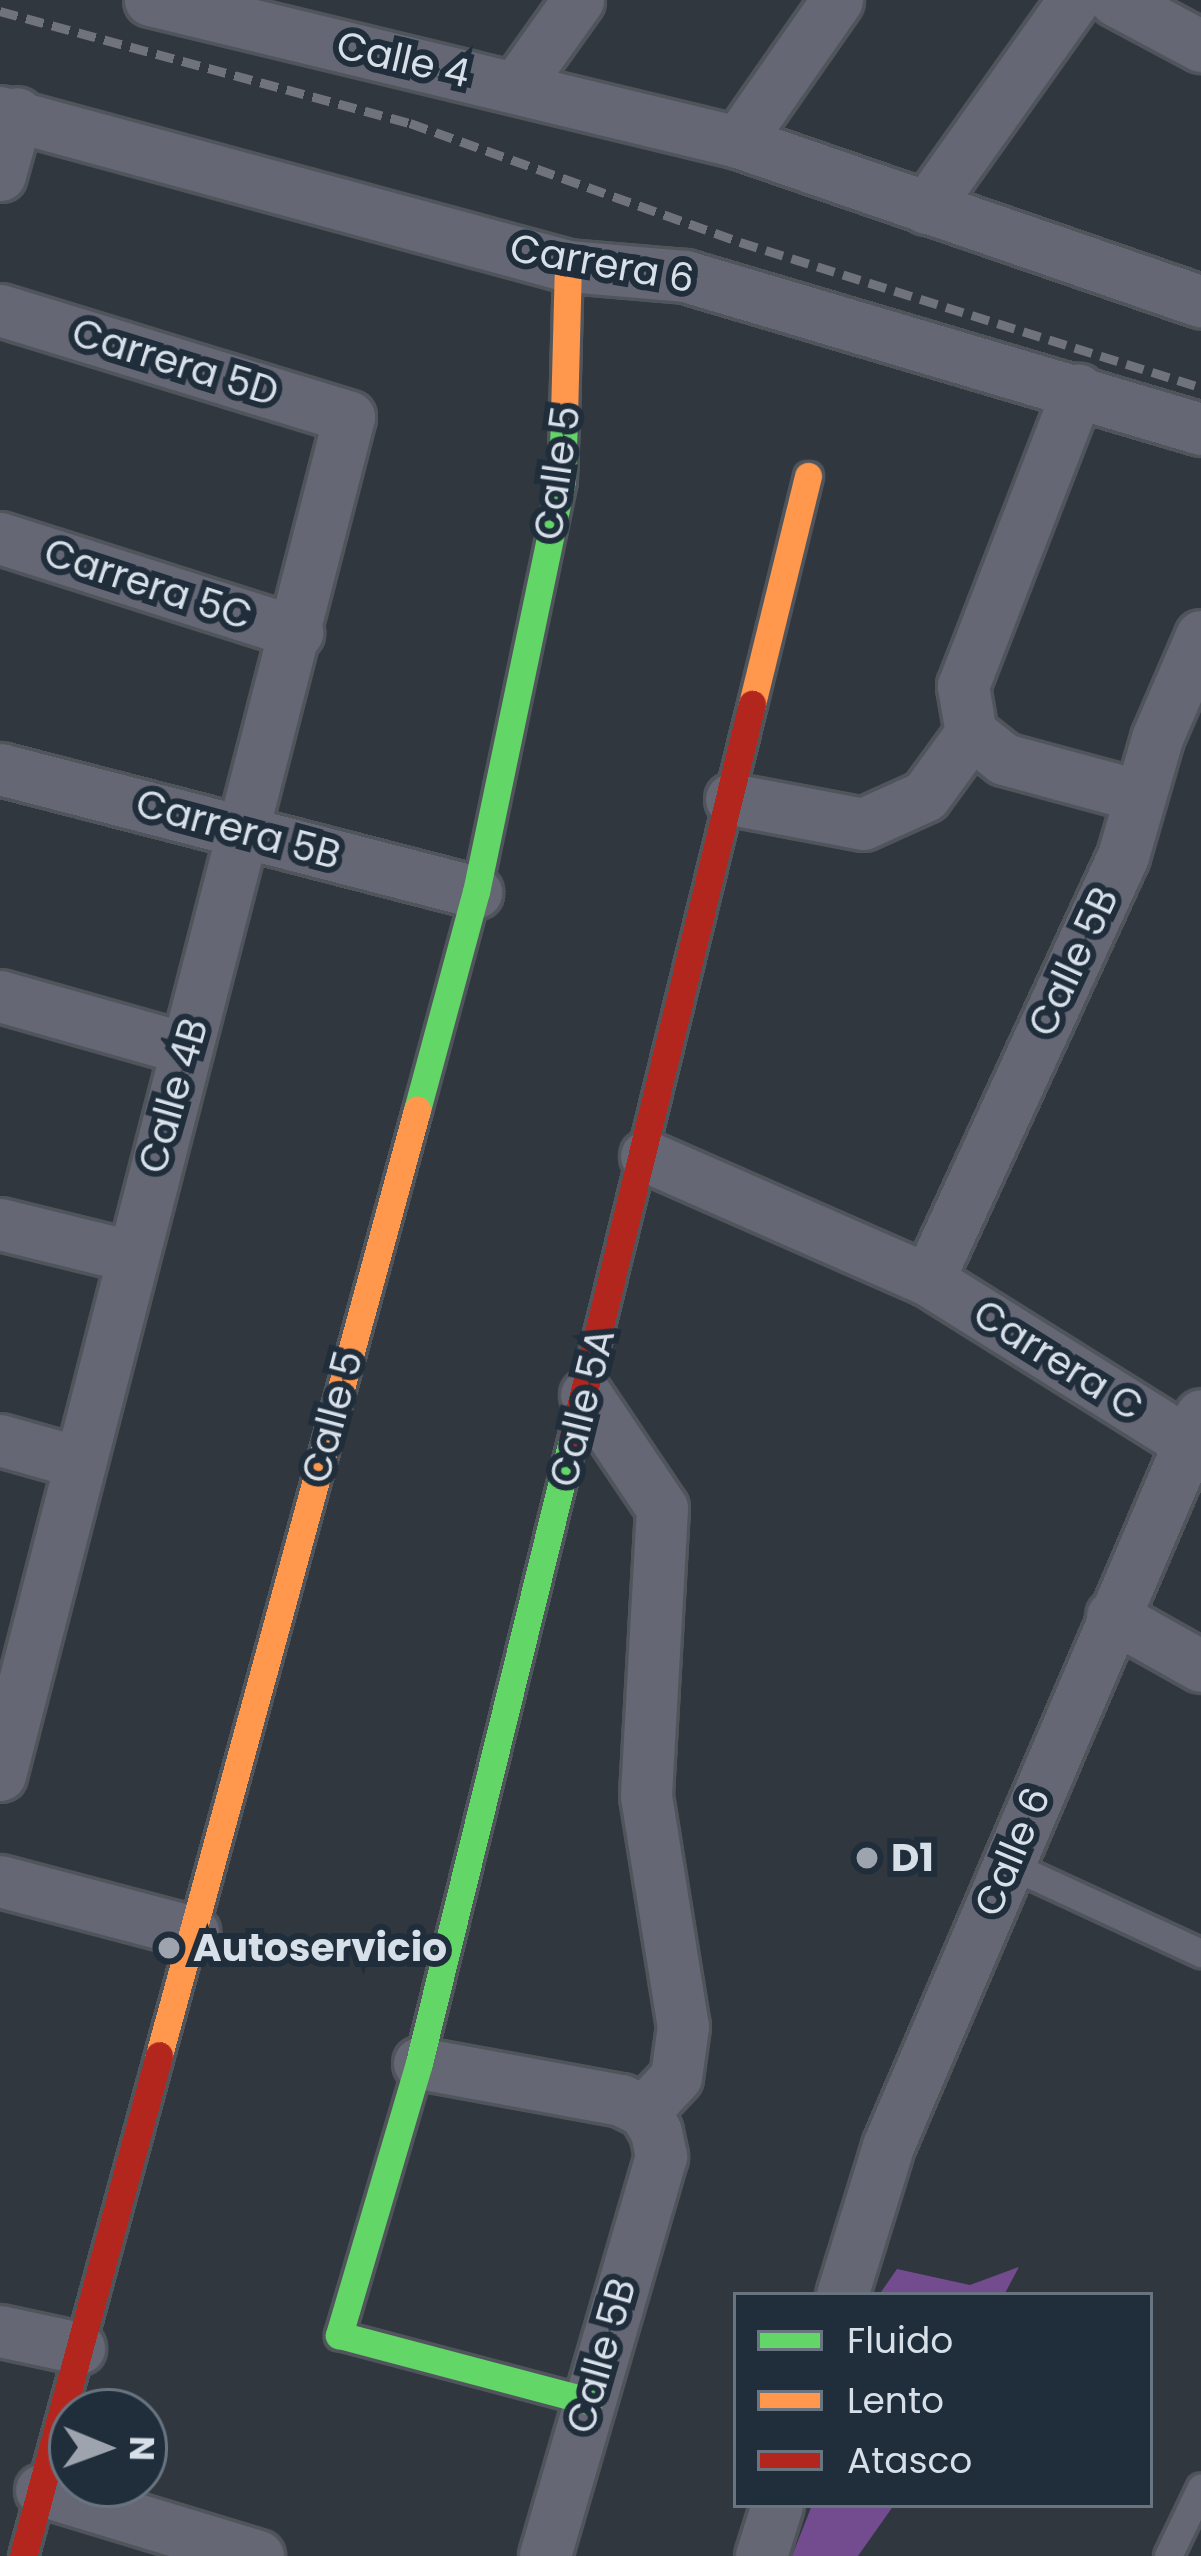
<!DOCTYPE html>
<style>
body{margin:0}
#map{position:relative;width:1201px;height:2556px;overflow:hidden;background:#30373f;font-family:Poppins,sans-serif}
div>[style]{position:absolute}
.forest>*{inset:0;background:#724c8e}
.roads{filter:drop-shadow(3px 0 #50555c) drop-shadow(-3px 0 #50555c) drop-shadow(0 3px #50555c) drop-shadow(0 -3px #50555c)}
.lane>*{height:27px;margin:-13.5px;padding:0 13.5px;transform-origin:13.5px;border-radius:13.5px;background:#666774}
.street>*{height:51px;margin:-25.5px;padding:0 25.5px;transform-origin:25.5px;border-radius:25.5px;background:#666774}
.fast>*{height:27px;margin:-13.5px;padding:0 13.5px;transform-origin:13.5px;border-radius:13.5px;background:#63d668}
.slow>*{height:27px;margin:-13.5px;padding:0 13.5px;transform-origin:13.5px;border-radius:13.5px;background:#ff974d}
.jam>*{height:27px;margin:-13.5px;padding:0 13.5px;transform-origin:13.5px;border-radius:13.5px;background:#b3261e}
.rail>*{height:9px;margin-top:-4.5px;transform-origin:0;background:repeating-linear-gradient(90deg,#70737c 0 18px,transparent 0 27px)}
.dots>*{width:33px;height:33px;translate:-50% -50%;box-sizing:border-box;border:6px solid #202d3b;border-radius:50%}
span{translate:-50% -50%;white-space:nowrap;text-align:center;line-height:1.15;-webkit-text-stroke:12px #202d3b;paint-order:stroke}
.street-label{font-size:39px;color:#d7dfe9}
.poi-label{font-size:39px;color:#d7dfe9;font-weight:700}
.left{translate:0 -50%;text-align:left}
.legend{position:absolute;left:733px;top:2292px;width:420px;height:216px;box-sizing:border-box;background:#202d3b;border:3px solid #697481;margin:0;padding:15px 21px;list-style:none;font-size:36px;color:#d7dfe9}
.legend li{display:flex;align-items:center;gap:24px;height:60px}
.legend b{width:60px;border:3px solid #697481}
.north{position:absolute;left:48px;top:2388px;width:120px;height:120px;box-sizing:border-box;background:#202d3b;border:3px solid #697481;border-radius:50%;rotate:91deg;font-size:33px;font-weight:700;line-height:48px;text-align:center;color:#d7dfe9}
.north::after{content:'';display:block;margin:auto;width:42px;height:54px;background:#9da4ae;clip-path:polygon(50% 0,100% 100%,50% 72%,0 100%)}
</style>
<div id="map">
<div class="forest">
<i style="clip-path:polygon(1019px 2267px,1004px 2295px,879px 2295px,897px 2269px,970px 2285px)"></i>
<i style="clip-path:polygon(812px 2505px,894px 2505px,858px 2556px,792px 2556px)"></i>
</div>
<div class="roads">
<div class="lane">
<i style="left:1008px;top:1864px;width:213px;rotate:24.8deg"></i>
<i style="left:1168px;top:2556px;width:76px;rotate:-64.4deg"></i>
</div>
<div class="street">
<i style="left:150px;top:0;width:605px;rotate:13.58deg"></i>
<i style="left:738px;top:142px;width:490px;rotate:19deg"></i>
<i style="left:1115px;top:0;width:98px;rotate:28.1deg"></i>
<i style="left:516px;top:87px;width:107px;rotate:-54.5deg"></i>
<i style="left:0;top:112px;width:589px;rotate:15.17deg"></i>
<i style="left:568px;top:266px;width:117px;rotate:4.9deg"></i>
<i style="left:685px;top:276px;width:538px;rotate:16.52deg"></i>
<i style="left:738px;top:142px;width:173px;rotate:-55.1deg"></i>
<i style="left:0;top:175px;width:64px;rotate:-74.7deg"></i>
<i style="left:926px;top:208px;width:255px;rotate:-54.6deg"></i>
<i style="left:0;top:310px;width:365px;rotate:17deg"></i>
<i style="left:349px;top:417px;width:1402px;rotate:104.41deg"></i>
<i style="left:0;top:538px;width:312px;rotate:17.6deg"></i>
<i style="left:971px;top:733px;width:48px;rotate:-99.7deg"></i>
<i style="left:963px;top:686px;width:318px;rotate:-68.8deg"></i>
<i style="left:971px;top:733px;width:42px;rotate:38.2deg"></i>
<i style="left:1004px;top:759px;width:141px;rotate:15.2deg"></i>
<i style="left:0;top:769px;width:492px;rotate:14.5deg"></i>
<i style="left:731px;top:799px;width:134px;rotate:10.7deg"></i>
<i style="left:863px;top:824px;width:68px;rotate:-24.3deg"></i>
<i style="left:925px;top:796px;width:78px;rotate:-53.9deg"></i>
<i style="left:0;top:996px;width:194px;rotate:15.8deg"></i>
<i style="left:646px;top:1156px;width:308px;rotate:23.7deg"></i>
<i style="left:928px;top:1280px;width:308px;rotate:32deg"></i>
<i style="left:0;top:1224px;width:134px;rotate:13.8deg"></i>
<i style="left:928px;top:1280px;width:467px;rotate:-65.3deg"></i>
<i style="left:1123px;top:856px;width:123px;rotate:-73.9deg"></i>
<i style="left:1157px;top:738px;width:111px;rotate:-66.7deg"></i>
<i style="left:586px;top:1395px;width:136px;rotate:56.1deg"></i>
<i style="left:662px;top:1508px;width:288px;rotate:93.2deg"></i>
<i style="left:646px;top:1796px;width:233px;rotate:80.9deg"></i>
<i style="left:683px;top:2026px;width:51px;rotate:97.8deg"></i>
<i style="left:676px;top:2077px;width:47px;rotate:133.3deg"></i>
<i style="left:0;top:1440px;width:81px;rotate:15.8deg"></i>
<i style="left:1112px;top:1616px;width:102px;rotate:29.3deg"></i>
<i style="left:0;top:1881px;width:200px;rotate:14.8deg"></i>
<i style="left:419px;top:2063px;width:205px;rotate:10.4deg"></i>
<i style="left:621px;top:2100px;width:25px;rotate:26deg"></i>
<i style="left:644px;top:2111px;width:24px;rotate:60deg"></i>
<i style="left:656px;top:2132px;width:25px;rotate:78deg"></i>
<i style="left:661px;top:2156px;width:416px;rotate:106.2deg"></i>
<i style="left:842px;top:2295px;width:156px;rotate:-72.8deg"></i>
<i style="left:888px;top:2146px;width:795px;rotate:-66.82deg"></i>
<i style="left:0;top:2331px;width:81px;rotate:12.1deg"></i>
<i style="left:41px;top:2490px;width:227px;rotate:16.9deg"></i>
<i style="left:761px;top:2556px;width:53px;rotate:-72.6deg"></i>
</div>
<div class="fast">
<i style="left:417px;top:1110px;width:226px;rotate:-74.9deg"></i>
<i style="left:476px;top:892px;width:421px;rotate:-78.2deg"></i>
<i style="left:562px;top:480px;width:64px;rotate:-88.2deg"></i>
<i style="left:572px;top:1440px;width:642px;rotate:103.8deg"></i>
<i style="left:419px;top:2063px;width:284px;rotate:106.4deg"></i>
<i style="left:339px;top:2335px;width:259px;rotate:14.8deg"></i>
</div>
<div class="slow">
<i style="left:564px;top:416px;width:150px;rotate:-88.5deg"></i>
<i style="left:752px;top:704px;width:235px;rotate:-76.2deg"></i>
<i style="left:159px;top:2055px;width:980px;rotate:-74.73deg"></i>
</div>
<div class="jam">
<i style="left:572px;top:1440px;width:758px;rotate:-76.26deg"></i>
<i style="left:23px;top:2556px;width:519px;rotate:-74.81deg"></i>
</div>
</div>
<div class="rail">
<i style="left:0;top:11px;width:425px;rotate:15.3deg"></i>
<i style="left:410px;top:123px;width:351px;rotate:19.8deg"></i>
<i style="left:740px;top:242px;width:483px;rotate:17.5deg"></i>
</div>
<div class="dots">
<i style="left:867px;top:1858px;background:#9da4ae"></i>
<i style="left:169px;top:1948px;background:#9da4ae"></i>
</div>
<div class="street-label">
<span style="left:403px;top:60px;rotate:13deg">Calle 4</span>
<span style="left:602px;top:264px;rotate:10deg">Carrera 6</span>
<span style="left:175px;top:363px;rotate:17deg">Carrera 5D</span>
<span style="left:558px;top:473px;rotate:-82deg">Calle 5</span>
<span style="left:148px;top:585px;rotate:18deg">Carrera 5C</span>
<span style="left:238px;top:830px;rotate:15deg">Carrera 5B</span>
<span style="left:1074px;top:962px;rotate:-65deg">Calle 5B</span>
<span style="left:174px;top:1096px;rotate:-74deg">Calle 4B</span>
<span style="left:1058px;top:1361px;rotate:32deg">Carrera C</span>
<span style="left:583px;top:1408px;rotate:-76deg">Calle 5A</span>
<span style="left:333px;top:1417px;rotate:-75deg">Calle 5</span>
<span style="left:1013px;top:1852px;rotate:-67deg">Calle 6</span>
<span style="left:602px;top:2356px;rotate:-74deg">Calle 5B</span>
</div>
<div class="poi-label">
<span class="left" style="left:891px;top:1858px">D1</span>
<span class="left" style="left:193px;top:1948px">Autoservicio</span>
</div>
<ul class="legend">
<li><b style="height:15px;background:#63d668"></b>Fluido</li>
<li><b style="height:15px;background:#ff974d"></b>Lento</li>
<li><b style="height:15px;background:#b3261e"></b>Atasco</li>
</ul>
<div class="north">N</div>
</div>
